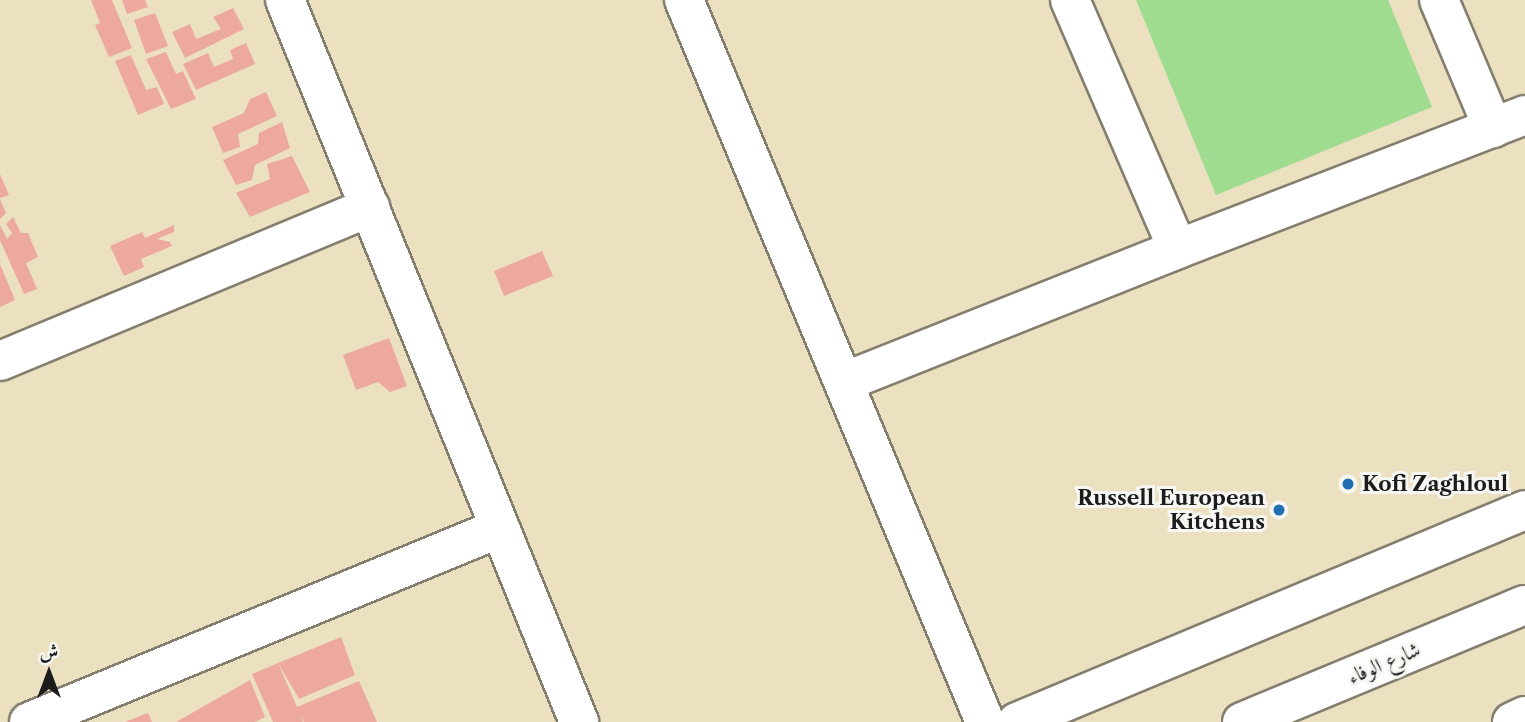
<!DOCTYPE html>
<meta charset="utf-8">
<style>
body{margin:0}
#map{position:relative;width:1525px;height:722px;overflow:hidden;background:#ebe1c1;font-family:"Libre Caslon Text",Amiri,serif}
div>[style]{position:absolute}
.green>*{inset:0;background:#9fdc90}
.building>*{inset:0;background:#eda9a0}
.roads{filter:drop-shadow(2px 0 #847e6e) drop-shadow(-2px 0 #847e6e) drop-shadow(0 2px #847e6e) drop-shadow(0 -2px #847e6e)}
.minor>*{height:38px;margin:-19px;padding:0 19px;transform-origin:19px;border-radius:19px;background:#fff}
.primary>*{height:38px;margin:-19px;padding:0 19px;transform-origin:19px;border-radius:19px;background:#fff}
.dots>*{width:19px;height:19px;translate:-50% -50%;box-sizing:border-box;border:4px solid #f6f6f2;border-radius:50%}
span{translate:-50% -50%;white-space:nowrap;text-align:center;line-height:1.15;-webkit-text-stroke:6px #f6f6f2;paint-order:stroke}
.poi-label{font-size:21px;color:#1c1c1c;font-weight:700}
.left{translate:0 -50%;text-align:left}
.right{translate:-100% -50%;text-align:right}
.street-label{font-size:21px;color:#1c1c1c}
.north{position:absolute;left:14px;top:638px;width:70px;height:70px;-webkit-text-stroke:5px #f6f6f2;paint-order:stroke;rotate:0deg;font-size:19px;font-weight:700;line-height:28px;text-align:center;color:#1c1c1c}
.north::after{content:'';display:block;margin:auto;width:24px;height:32px;background:#1c1c1c;clip-path:polygon(50% 0,100% 100%,50% 72%,0 100%)}
</style>
<div id="map">
<div class="green">
<i style="clip-path:polygon(1136px 0,1388px 0,1432px 107px,1216px 195px)"></i>
</div>
<div class="building">
<i style="clip-path:polygon(91px 0,112px 0,132px 48px,109px 57px,95px 25px,100px 23px)"></i>
<i style="clip-path:polygon(122px 0,145px 0,148px 7px,127px 14px)"></i>
<i style="clip-path:polygon(233px 8px,244px 29px,185px 58px,172px 32px,190px 24px,196px 39px,221px 29px,213px 17px)"></i>
<i style="clip-path:polygon(155px 13px,168px 46px,146px 54px,134px 20px)"></i>
<i style="clip-path:polygon(246px 43px,255px 64px,196px 90px,183px 64px,208px 53px,214px 67px,233px 59px,230px 50px)"></i>
<i style="clip-path:polygon(166px 52px,176px 74px,183px 71px,196px 99px,171px 109px,146px 59px)"></i>
<i style="clip-path:polygon(131px 55px,146px 90px,157px 87px,164px 104px,138px 115px,115px 61px)"></i>
<i style="clip-path:polygon(266px 92px,277px 116px,238px 134px,240px 147px,223px 153px,212px 127px,244px 113px,250px 99px)"></i>
<i style="clip-path:polygon(282px 122px,290px 148px,255px 165px,252px 180px,236px 185px,223px 160px,258px 144px,259px 133px)"></i>
<i style="clip-path:polygon(292px 156px,310px 192px,250px 217px,236px 193px,270px 179px,267px 164px)"></i>
<i style="clip-path:polygon(0 174px,9px 195px,0 198px)"></i>
<i style="clip-path:polygon(0 199px,6px 213px,0 219px)"></i>
<i style="clip-path:polygon(13px 217px,21px 233px,28px 233px,38px 257px,26px 263px,37px 289px,24px 294px,0 240px,0 225px,7px 239px,12px 233px,6px 224px)"></i>
<i style="clip-path:polygon(174px 225px,174px 232px,157px 239px,170px 242px,172px 246px,141px 259px,144px 267px,124px 276px,110px 246px,142px 232px,145px 238px)"></i>
<i style="clip-path:polygon(542px 251px,553px 276px,504px 296px,494px 271px)"></i>
<i style="clip-path:polygon(0 264px,15px 300px,0 307px)"></i>
<i style="clip-path:polygon(389px 338px,407px 386px,390px 392px,378px 382px,356px 390px,343px 355px)"></i>
<i style="clip-path:polygon(341px 637px,355px 675px,299px 699px,278px 663px)"></i>
<i style="clip-path:polygon(278px 663px,297px 707px,359px 681px,377px 722px,304px 722px,301px 715px,303px 722px,273px 722px,252px 674px)"></i>
<i style="clip-path:polygon(250px 680px,265px 717px,255px 722px,176px 722px)"></i>
<i style="clip-path:polygon(148px 713px,152px 722px,125px 722px)"></i>
</div>
<div class="roads">
<div class="minor">
<i style="left:285px;top:0;width:780px;rotate:67.84deg"></i>
<i style="left:684px;top:0;width:782px;rotate:67.37deg"></i>
<i style="left:1070px;top:0;width:271px;rotate:66.6deg"></i>
<i style="left:1178px;top:249px;width:372px;rotate:-21.1deg"></i>
<i style="left:1439px;top:0;width:139px;rotate:67.1deg"></i>
<i style="left:0;top:361px;width:401px;rotate:-22.6deg"></i>
<i style="left:844px;top:382px;width:360px;rotate:-21.7deg"></i>
<i style="left:29px;top:722px;width:509px;rotate:-22.39deg"></i>
<i style="left:1017px;top:722px;width:550px;rotate:-22.65deg"></i>
</div>
<div class="primary">
<i style="left:1242px;top:722px;width:306px;rotate:-22.5deg"></i>
<i style="left:1512px;top:722px;width:14px;rotate:-25deg"></i>
</div>
</div>
<div class="dots">
<i style="left:1348px;top:484px;background:#1f6fb2"></i>
<i style="left:1279px;top:510px;background:#1f6fb2"></i>
</div>
<div class="poi-label">
<span class="left" style="left:1362px;top:484px">Kofi Zaghloul</span>
<span class="right" style="left:1265px;top:510px">Russell European<br>Kitchens</span>
</div>
<div class="street-label">
<span style="left:1384px;top:663px;rotate:-23deg">شارع الوفاء</span>
</div>
<div class="north">ش</div>
</div>
